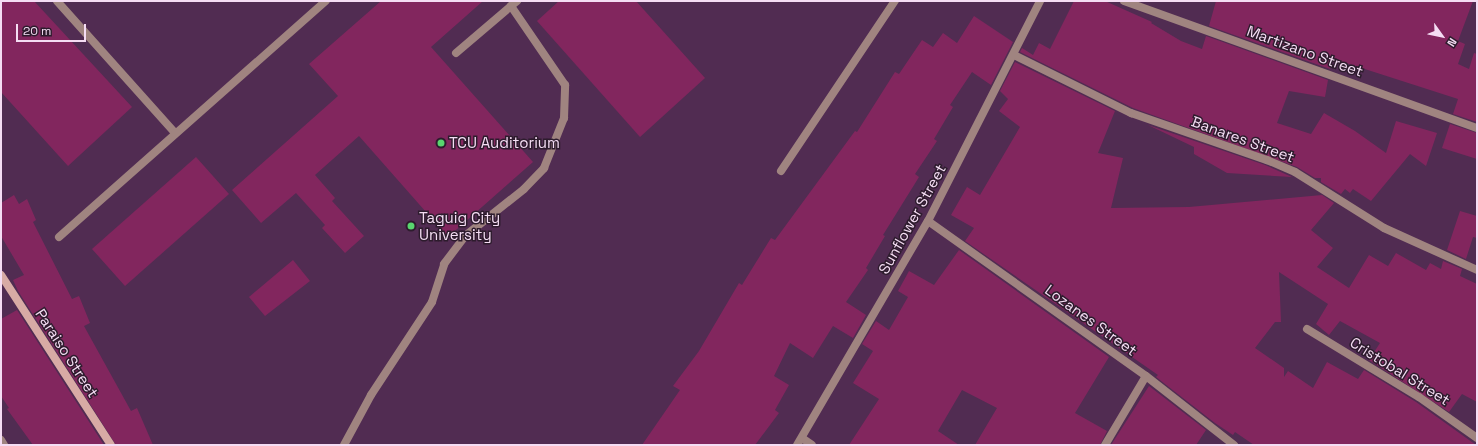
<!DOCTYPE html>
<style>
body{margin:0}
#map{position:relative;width:1478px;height:446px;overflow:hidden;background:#512c52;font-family:"Space Grotesk",sans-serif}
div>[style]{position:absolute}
.building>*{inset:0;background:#82265e}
.lane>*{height:8px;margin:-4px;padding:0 4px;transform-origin:4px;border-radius:4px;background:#a08480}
.street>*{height:8px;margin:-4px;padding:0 4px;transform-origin:4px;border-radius:4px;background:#a08480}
.secondary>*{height:8px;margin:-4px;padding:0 4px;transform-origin:4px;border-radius:4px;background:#d8aba5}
.dots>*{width:11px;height:11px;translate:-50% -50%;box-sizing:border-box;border:2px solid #2d1c2d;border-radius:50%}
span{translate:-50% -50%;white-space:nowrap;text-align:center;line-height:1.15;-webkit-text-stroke:3px #2d1c2d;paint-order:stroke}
.street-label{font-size:15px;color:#f5ddf4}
.poi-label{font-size:15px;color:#f5ddf4}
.left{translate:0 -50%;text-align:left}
.frame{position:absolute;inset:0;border:2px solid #f5ddf4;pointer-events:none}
.north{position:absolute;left:1422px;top:16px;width:40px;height:40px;-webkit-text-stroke:3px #2d1c2d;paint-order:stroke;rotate:123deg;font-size:11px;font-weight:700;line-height:16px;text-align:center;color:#f5ddf4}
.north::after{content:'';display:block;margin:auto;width:14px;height:18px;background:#f5ddf4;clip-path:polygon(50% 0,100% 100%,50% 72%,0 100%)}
.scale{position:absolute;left:16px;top:24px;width:70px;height:18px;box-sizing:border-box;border:2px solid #f5ddf4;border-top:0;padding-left:5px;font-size:12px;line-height:14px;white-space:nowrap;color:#f5ddf4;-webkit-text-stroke:3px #2d1c2d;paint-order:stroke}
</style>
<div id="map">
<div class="building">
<i style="clip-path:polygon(1px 1px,34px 1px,132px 107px,68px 166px,1px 92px)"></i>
<i style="clip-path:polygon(381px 1px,483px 1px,431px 47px,533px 162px,448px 237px,359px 136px,315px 175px,335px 198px,332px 201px,364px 236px,345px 253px,322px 228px,325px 225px,296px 193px,261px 223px,232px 190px,338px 96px,309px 64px)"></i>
<i style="clip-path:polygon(559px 1px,636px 1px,705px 78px,640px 137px,537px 21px)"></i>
<i style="clip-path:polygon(1074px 1px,1105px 1px,1152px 22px,1151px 23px,1181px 41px,1202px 49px,1206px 36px,1328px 80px,1325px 97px,1289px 91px,1277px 123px,1311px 134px,1324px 113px,1355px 131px,1386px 153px,1396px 121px,1437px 133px,1426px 166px,1410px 154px,1371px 201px,1353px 189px,1350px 193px,1345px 189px,1341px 194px,1321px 182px,1321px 178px,1315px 178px,1297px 167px,1133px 108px,1020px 52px,1022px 48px,1033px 55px,1039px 43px,1050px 49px)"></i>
<i style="clip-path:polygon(1216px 1px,1473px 1px,1458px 41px,1465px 44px,1458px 64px,1469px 69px,1474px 53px,1477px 54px,1477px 122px,1453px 114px,1458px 99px,1343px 62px,1342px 65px,1331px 61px,1330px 69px,1209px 26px)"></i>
<i style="clip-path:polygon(974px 16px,1013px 42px,991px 85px,972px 72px,950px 105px,953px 107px,934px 139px,937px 141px,915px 174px,919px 177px,883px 235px,885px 236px,866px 268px,868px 270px,846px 302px,866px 315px,853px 338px,833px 326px,813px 358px,790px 343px,774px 376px,789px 385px,775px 410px,779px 413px,755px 445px,642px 445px,680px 390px,673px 386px,699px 351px,739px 283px,742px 285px,771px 238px,775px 240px,855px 131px,857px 132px,895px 72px,899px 74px,922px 40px,933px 47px,943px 33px,957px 43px)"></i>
<i style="clip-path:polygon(1015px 62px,1115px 111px,1098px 153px,1123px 158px,1111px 208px,1189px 207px,1322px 195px,1334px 203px,1311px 230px,1333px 248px,1317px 267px,1349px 288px,1369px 255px,1388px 266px,1396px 253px,1426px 270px,1430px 263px,1441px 269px,1443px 261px,1462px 269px,1460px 276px,1477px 284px,1477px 402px,1462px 394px,1449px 412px,1369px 360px,1380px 343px,1340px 321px,1329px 335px,1316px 324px,1328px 304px,1279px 272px,1281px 322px,1275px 322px,1255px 348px,1284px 368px,1284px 377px,1288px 371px,1313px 388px,1327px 362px,1358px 379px,1364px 370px,1416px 402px,1476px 445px,1254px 445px,1235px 432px,1233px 435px,1215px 423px,1156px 377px,1158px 375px,965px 241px,974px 228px,951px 215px,967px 187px,980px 195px,1020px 127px,999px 111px,1008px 99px,1000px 91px)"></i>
<i style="clip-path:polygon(1450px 124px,1477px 133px,1477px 159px,1442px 148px)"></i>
<i style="clip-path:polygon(1148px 125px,1265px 165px,1292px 177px,1227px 173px,1194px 154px,1194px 147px)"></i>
<i style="clip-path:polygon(196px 157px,229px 194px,125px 286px,92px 249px)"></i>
<i style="clip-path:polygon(14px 195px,19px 204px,27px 199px,36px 220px,33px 222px,72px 299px,79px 296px,90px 323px,84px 326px,131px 411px,137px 408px,153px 445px,116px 445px,18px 291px,13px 280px,24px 275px,1px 236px,1px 203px)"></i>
<i style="clip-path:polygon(1460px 211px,1477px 216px,1477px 238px,1473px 237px,1466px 259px,1447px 250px)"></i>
<i style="clip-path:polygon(959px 250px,1109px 357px,1075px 413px,1107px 431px,1100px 445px,975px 445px,997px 408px,962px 390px,938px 431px,959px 445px,849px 445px,879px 399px,853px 383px,873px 351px,862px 344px,876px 321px,889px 330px,908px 297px,898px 291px,909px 271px,934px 285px)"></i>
<i style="clip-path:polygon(293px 260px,310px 281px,265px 316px,249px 297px)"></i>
<i style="clip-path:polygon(17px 310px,104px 445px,33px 445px,7px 409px,9px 408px,1px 396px,1px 319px)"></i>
<i style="clip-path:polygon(1149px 386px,1206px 430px,1196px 445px,1111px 445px)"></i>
</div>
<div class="lane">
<i style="left:57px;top:1px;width:177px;rotate:48.2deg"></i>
<i style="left:456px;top:53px;width:72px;rotate:-40.5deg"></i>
<i style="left:781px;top:171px;width:205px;rotate:-56.2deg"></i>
<i style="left:59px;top:237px;width:356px;rotate:-41.5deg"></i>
<i style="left:1px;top:440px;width:6px;rotate:59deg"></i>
<i style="left:344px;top:445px;width:57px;rotate:-61.6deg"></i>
<i style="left:371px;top:395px;width:111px;rotate:-56.7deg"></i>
<i style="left:432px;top:302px;width:40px;rotate:-72deg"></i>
<i style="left:444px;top:264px;width:35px;rotate:-53deg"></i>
<i style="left:465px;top:236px;width:75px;rotate:-38.5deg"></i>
<i style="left:524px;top:189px;width:29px;rotate:-46deg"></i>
<i style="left:544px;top:168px;width:54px;rotate:-68.2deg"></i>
<i style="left:564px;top:118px;width:33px;rotate:-88deg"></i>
<i style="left:565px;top:85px;width:96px;rotate:-124.4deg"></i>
<i style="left:511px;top:6px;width:8px;rotate:-40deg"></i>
</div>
<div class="street">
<i style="left:1124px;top:1px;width:375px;rotate:19.8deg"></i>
<i style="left:1014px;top:55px;width:131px;rotate:26.4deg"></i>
<i style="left:1131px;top:113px;width:144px;rotate:19.1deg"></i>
<i style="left:1267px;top:160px;width:30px;rotate:23deg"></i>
<i style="left:1295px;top:172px;width:105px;rotate:32.2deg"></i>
<i style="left:1384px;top:228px;width:102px;rotate:24.3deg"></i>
<i style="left:928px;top:221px;width:267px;rotate:35.4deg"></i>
<i style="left:1146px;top:376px;width:112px;rotate:38.1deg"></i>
<i style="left:1307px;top:329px;width:131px;rotate:31.3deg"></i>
<i style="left:1419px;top:397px;width:71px;rotate:35.3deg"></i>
<i style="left:802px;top:438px;width:12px;rotate:35deg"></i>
<i style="left:797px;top:445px;width:259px;rotate:-59.7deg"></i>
<i style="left:928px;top:221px;width:247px;rotate:-63deg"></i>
<i style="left:1105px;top:445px;width:80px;rotate:-59.3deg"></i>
</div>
<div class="secondary">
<i style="left:1px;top:275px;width:202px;rotate:57.1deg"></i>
</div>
<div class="dots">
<i style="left:441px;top:143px;background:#59d56f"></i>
<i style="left:411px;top:226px;background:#59d56f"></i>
</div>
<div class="street-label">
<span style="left:1305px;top:51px;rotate:20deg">Martizano Street</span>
<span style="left:1243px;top:139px;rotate:20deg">Banares Street</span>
<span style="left:912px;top:219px;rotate:-61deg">Sunflower Street</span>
<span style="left:1091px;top:320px;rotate:36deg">Lozanes Street</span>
<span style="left:67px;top:353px;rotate:57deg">Paraiso Street</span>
<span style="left:1400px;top:371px;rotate:32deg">Cristobal Street</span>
</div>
<div class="poi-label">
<span class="left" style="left:449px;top:143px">TCU Auditorium</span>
<span class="left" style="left:419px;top:226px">Taguig City<br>University</span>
</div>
<div class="frame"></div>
<div class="north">N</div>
<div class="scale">20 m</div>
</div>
